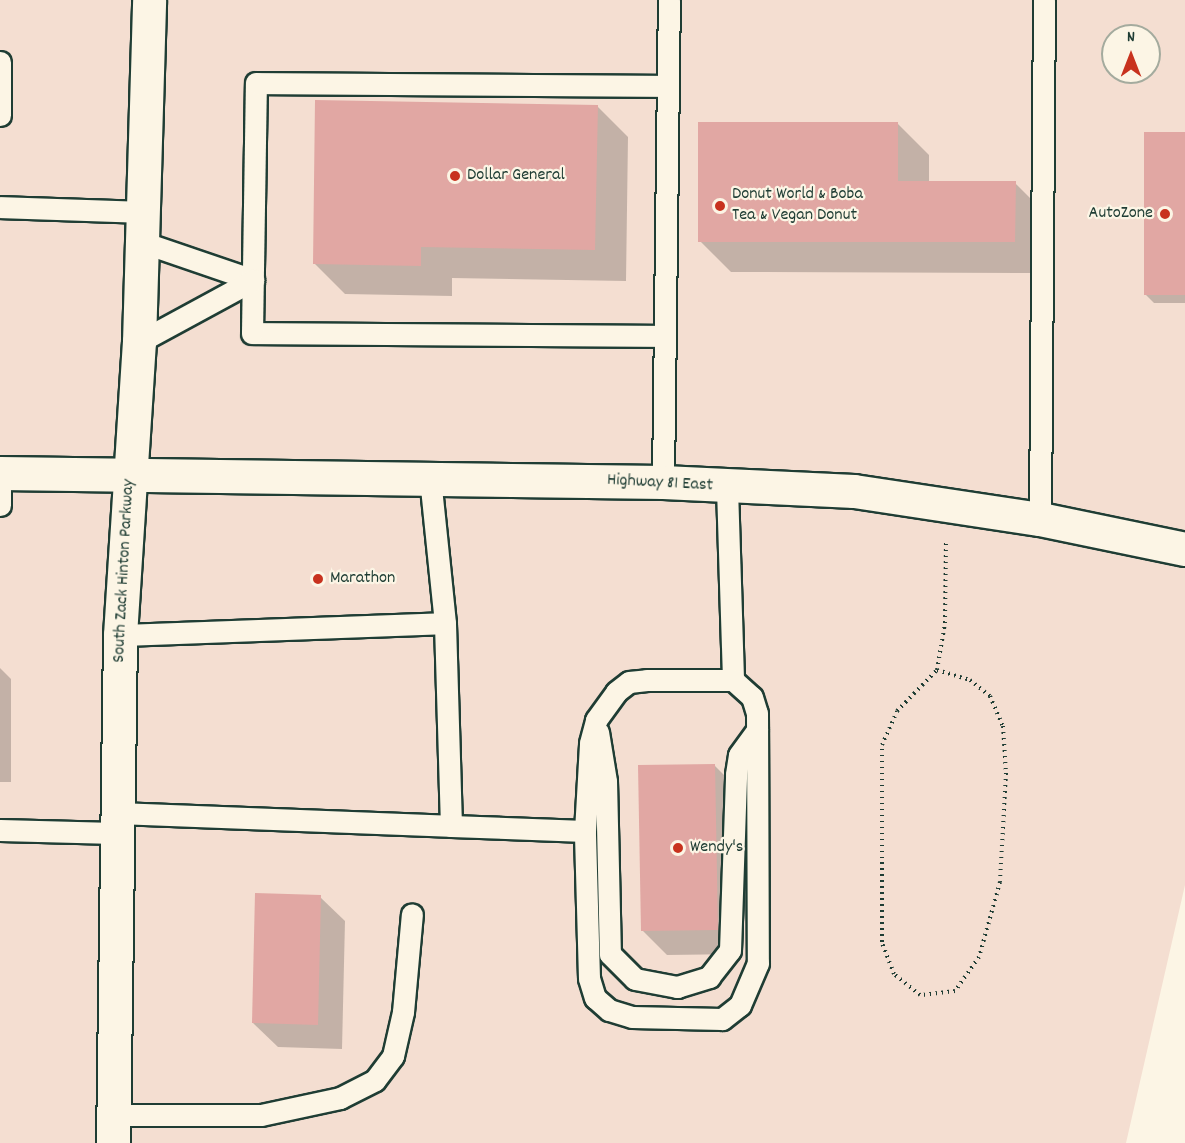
<!DOCTYPE html>
<style>
body{margin:0}
#map{position:relative;width:1185px;height:1143px;overflow:hidden;background:#fcf5e5;font-family:Dekko,sans-serif}
div>[style]{position:absolute}
.built>*{inset:0;background:#f4ded1}
.shadow>*{inset:0;background:#0003}
.building>*{inset:0;background:#e1a7a3}
.path>*{height:4px;margin-top:-2px;transform-origin:0;background:repeating-linear-gradient(90deg,#1f3d34 0 1.5px,transparent 0 6px)}
.roads{filter:drop-shadow(2px 0 #1f3d34) drop-shadow(-2px 0 #1f3d34) drop-shadow(0 2px #1f3d34) drop-shadow(0 -2px #1f3d34)}
.service>*{height:21px;margin:-10.5px;padding:0 10.5px;transform-origin:10.5px;border-radius:10.5px;background:#fcf5e5}
.secondary>*{height:33px;margin:-16.5px;padding:0 16.5px;transform-origin:16.5px;border-radius:16.5px;background:#fcf5e5}
.primary>*{height:33px;margin:-16.5px;padding:0 16.5px;transform-origin:16.5px;border-radius:16.5px;background:#fcf5e5}
.dots>*{width:16px;height:16px;translate:-50% -50%;box-sizing:border-box;border:3px solid #fcf5e5;border-radius:50%}
span{translate:-50% -50%;white-space:nowrap;text-align:center;line-height:1.15;-webkit-text-stroke:4.5px #fcf5e5;paint-order:stroke}
.poi-label{font-size:18px;color:#1f3d34}
.left{translate:0 -50%;text-align:left}
.right{translate:-100% -50%;text-align:right}
.street-label{font-size:18px;color:#1f3d34}
.north{position:absolute;left:1101px;top:24px;width:60px;height:60px;box-sizing:border-box;background:#fcf5e5;border:2px solid #a4ab9e;border-radius:50%;rotate:0deg;font-size:16px;font-weight:700;line-height:24px;text-align:center;color:#1f3d34}
.north::after{content:'';display:block;margin:auto;width:21px;height:27px;background:#c8321e;clip-path:polygon(50% 0,100% 100%,50% 72%,0 100%)}
</style>
<div id="map">
<div class="built">
<i style="clip-path:polygon(evenodd,0 0,1185px 0,1185px 885px,1126px 1143px,0 1143px,0 0,1113px 36px,1149px 36px,1149px 72px,1113px 72px,1113px 36px)"></i>
</div>
<div class="shadow">
<i style="clip-path:polygon(597px 106px,628px 137px,626px 281px,452px 278px,452px 296px,345px 294px,314px 263px)"></i>
<i style="clip-path:polygon(898px 124px,929px 155px,929px 183px,1015px 183px,1046px 214px,1046px 273px,731px 272px,700px 241px)"></i>
<i style="clip-path:polygon(1185px 134px,1185px 303px,1154px 303px,1146px 295px)"></i>
<i style="clip-path:polygon(0 668px,11px 679px,11px 782px,0 782px)"></i>
<i style="clip-path:polygon(715px 766px,739px 790px,742px 954px,667px 955px,642px 930px)"></i>
<i style="clip-path:polygon(320px 897px,345px 921px,342px 1049px,278px 1047px,253px 1023px)"></i>
</div>
<div class="building">
<i style="clip-path:polygon(315px 100px,598px 105px,595px 250px,421px 247px,421px 266px,313px 264px)"></i>
<i style="clip-path:polygon(698px 122px,898px 122px,898px 181px,1016px 181px,1015px 242px,698px 242px)"></i>
<i style="clip-path:polygon(1144px 132px,1185px 132px,1185px 295px,1144px 295px)"></i>
<i style="clip-path:polygon(715px 764px,718px 930px,641px 931px,638px 765px)"></i>
<i style="clip-path:polygon(255px 893px,321px 895px,318px 1025px,252px 1023px)"></i>
</div>
<div class="path">
<i style="left:937px;top:670px;width:34px;rotate:17deg"></i>
<i style="left:970px;top:680px;width:26px;rotate:39deg"></i>
<i style="left:990px;top:696px;width:33px;rotate:67deg"></i>
<i style="left:1003px;top:726px;width:47px;rotate:86.3deg"></i>
<i style="left:1006px;top:773px;width:109px;rotate:93.2deg"></i>
<i style="left:1000px;top:882px;width:78px;rotate:105.6deg"></i>
<i style="left:979px;top:957px;width:42px;rotate:125.2deg"></i>
<i style="left:955px;top:991px;width:35px;rotate:173deg"></i>
<i style="left:920px;top:995px;width:33px;rotate:-141deg"></i>
<i style="left:894px;top:974px;width:34px;rotate:-111deg"></i>
<i style="left:882px;top:942px;width:197px;rotate:-90deg"></i>
<i style="left:882px;top:745px;width:37px;rotate:-66deg"></i>
<i style="left:897px;top:711px;width:57px;rotate:-45.7deg"></i>
<i style="left:937px;top:670px;width:48px;rotate:-80.3deg"></i>
<i style="left:945px;top:623px;width:80px;rotate:-89.3deg"></i>
</div>
<div class="roads">
<div class="service">
<i style="left:0;top:62px;width:53px;rotate:90deg"></i>
<i style="left:0;top:207px;width:142px;rotate:2deg"></i>
<i style="left:142px;top:242px;width:117px;rotate:18.9deg"></i>
<i style="left:664px;top:336px;width:412px;rotate:-179.6deg"></i>
<i style="left:252px;top:333px;width:250px;rotate:-89.1deg"></i>
<i style="left:256px;top:83px;width:411px;rotate:0.4deg"></i>
<i style="left:139px;top:342px;width:130px;rotate:-28.5deg"></i>
<i style="left:663px;top:482px;width:482px;rotate:-89.3deg"></i>
<i style="left:727px;top:488px;width:192px;rotate:88.2deg"></i>
<i style="left:0;top:505px;width:32px;rotate:-90deg"></i>
<i style="left:1040px;top:519px;width:519px;rotate:-89.56deg"></i>
<i style="left:120px;top:635px;width:325px;rotate:-2.1deg"></i>
<i style="left:647px;top:680px;width:86px"></i>
<i style="left:733px;top:680px;width:25px;rotate:42deg"></i>
<i style="left:752px;top:697px;width:17px;rotate:73deg"></i>
<i style="left:757px;top:713px;width:250px;rotate:89.8deg"></i>
<i style="left:758px;top:963px;width:46px;rotate:113.2deg"></i>
<i style="left:740px;top:1005px;width:23px;rotate:142deg"></i>
<i style="left:722px;top:1019px;width:90px;rotate:-178.7deg"></i>
<i style="left:632px;top:1017px;width:24px;rotate:-163deg"></i>
<i style="left:609px;top:1010px;width:18px;rotate:-139deg"></i>
<i style="left:595px;top:998px;width:21px;rotate:-107deg"></i>
<i style="left:589px;top:978px;width:147px;rotate:-91.6deg"></i>
<i style="left:585px;top:831px;width:88px;rotate:-86.7deg"></i>
<i style="left:590px;top:743px;width:24px;rotate:-75deg"></i>
<i style="left:596px;top:720px;width:34px;rotate:-54deg"></i>
<i style="left:616px;top:692px;width:16px;rotate:-38deg"></i>
<i style="left:629px;top:682px;width:18px;rotate:-6deg"></i>
<i style="left:598px;top:732px;width:50px;rotate:80.7deg"></i>
<i style="left:606px;top:781px;width:173px;rotate:88.7deg"></i>
<i style="left:610px;top:954px;width:35px;rotate:45deg"></i>
<i style="left:635px;top:979px;width:43px;rotate:10.8deg"></i>
<i style="left:677px;top:987px;width:34px;rotate:-17deg"></i>
<i style="left:709px;top:977px;width:34px;rotate:-52deg"></i>
<i style="left:730px;top:950px;width:176px;rotate:-88deg"></i>
<i style="left:736px;top:774px;width:19px;rotate:-81deg"></i>
<i style="left:739px;top:755px;width:31px;rotate:-54deg"></i>
<i style="left:115px;top:813px;width:336px;rotate:2.2deg"></i>
<i style="left:451px;top:826px;width:203px;rotate:-91.7deg"></i>
<i style="left:445px;top:623px;width:145px;rotate:-95.9deg"></i>
<i style="left:451px;top:826px;width:134px;rotate:2.1deg"></i>
<i style="left:0;top:830px;width:115px;rotate:1.5deg"></i>
<i style="left:114px;top:1115px;width:147px"></i>
<i style="left:261px;top:1115px;width:81px;rotate:-12.1deg"></i>
<i style="left:340px;top:1098px;width:39px;rotate:-27deg"></i>
<i style="left:375px;top:1080px;width:30px;rotate:-53deg"></i>
<i style="left:393px;top:1056px;width:45px;rotate:-77.2deg"></i>
<i style="left:403px;top:1012px;width:98px;rotate:-84.8deg"></i>
</div>
<div class="secondary">
<i style="left:113px;top:1143px;width:508px;rotate:-89.21deg"></i>
<i style="left:120px;top:635px;width:294px;rotate:-86.3deg"></i>
<i style="left:139px;top:342px;width:342px;rotate:-88.3deg"></i>
</div>
<div class="primary">
<i style="left:0;top:473px;width:663px;rotate:0.78deg"></i>
<i style="left:663px;top:482px;width:191px;rotate:2.7deg"></i>
<i style="left:854px;top:491px;width:188px;rotate:8.6deg"></i>
<i style="left:1040px;top:519px;width:148px;rotate:11.7deg"></i>
</div>
</div>
<div class="dots">
<i style="left:455px;top:176px;background:#c8321e"></i>
<i style="left:720px;top:206px;background:#c8321e"></i>
<i style="left:1165px;top:214px;background:#c8321e"></i>
<i style="left:318px;top:579px;background:#c8321e"></i>
<i style="left:678px;top:848px;background:#c8321e"></i>
</div>
<div class="poi-label">
<span class="left" style="left:467px;top:176px">Dollar General</span>
<span class="left" style="left:732px;top:206px">Donut World &amp; Boba<br>Tea &amp; Vegan Donut</span>
<span class="right" style="left:1153px;top:214px">AutoZone</span>
<span class="left" style="left:330px;top:579px">Marathon</span>
<span class="left" style="left:690px;top:848px">Wendy's</span>
</div>
<div class="street-label">
<span style="left:660px;top:484px;rotate:3deg">Highway 81 East</span>
<span style="left:125px;top:571px;rotate:-87deg">South Zack Hinton Parkway</span>
</div>
<div class="north">N</div>
</div>
